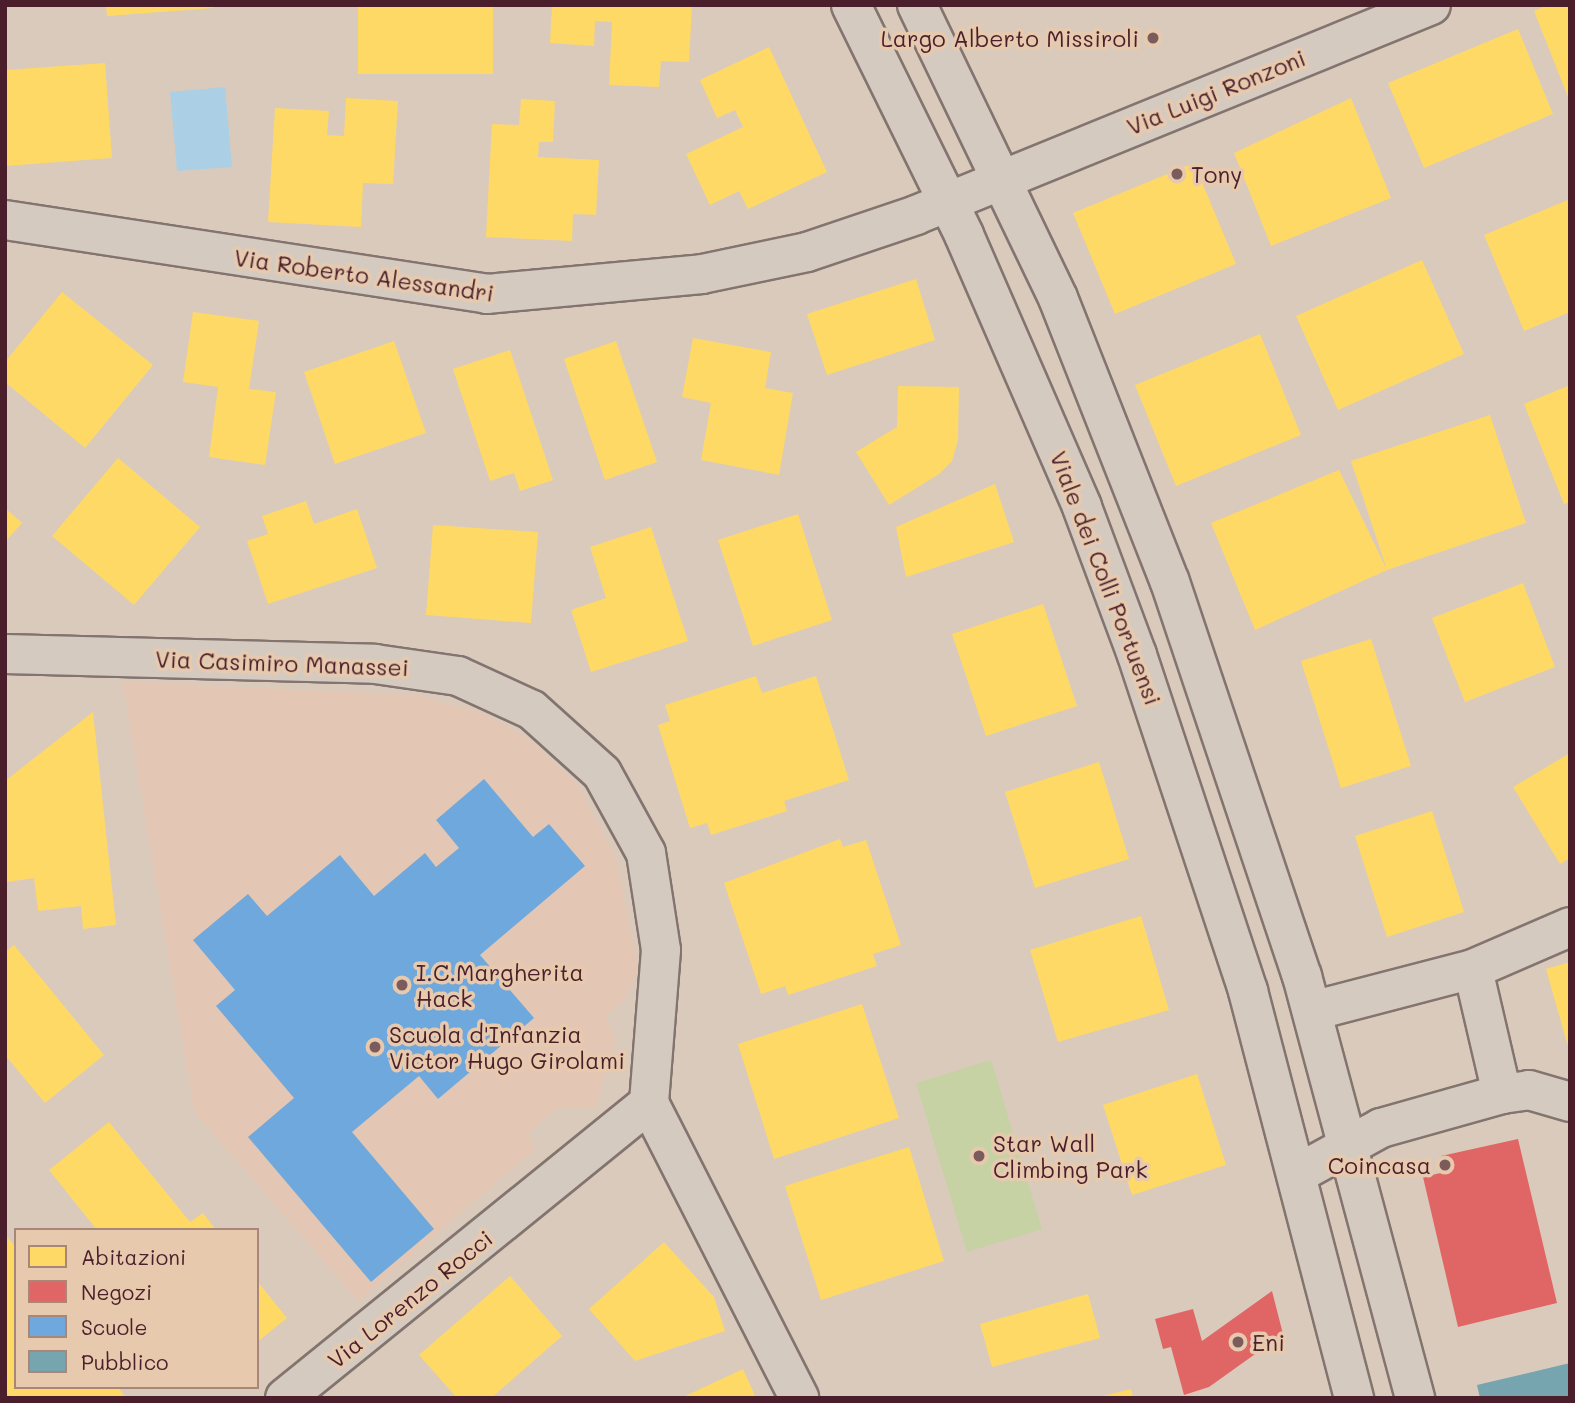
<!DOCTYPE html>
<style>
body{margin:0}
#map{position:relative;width:1575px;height:1403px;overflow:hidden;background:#dacabb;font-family:Mali,sans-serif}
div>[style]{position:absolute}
.built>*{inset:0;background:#e3c7b4}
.green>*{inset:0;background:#c6d2a4}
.water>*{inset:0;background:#abd0e5}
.homes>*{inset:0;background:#ffd966}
.shops>*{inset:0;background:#e06666}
.schools>*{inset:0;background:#6fa8dc}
.public>*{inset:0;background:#76a5af}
.roads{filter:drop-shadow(2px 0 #83746f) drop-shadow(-2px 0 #83746f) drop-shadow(0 2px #83746f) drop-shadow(0 -2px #83746f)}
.minor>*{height:38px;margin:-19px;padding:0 19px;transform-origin:19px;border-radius:19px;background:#d5cac0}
.major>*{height:38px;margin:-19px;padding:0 19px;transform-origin:19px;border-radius:19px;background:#d5cac0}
.dots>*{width:19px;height:19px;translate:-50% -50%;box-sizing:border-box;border:4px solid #e7caae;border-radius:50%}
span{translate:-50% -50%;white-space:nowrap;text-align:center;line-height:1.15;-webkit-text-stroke:7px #e7caae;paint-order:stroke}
.poi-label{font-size:23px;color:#4a1f2b}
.right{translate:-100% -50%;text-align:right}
.left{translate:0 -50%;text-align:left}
.street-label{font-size:23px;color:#4a1f2b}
.frame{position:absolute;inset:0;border:7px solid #4a1f2b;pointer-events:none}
.legend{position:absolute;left:14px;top:1228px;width:245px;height:161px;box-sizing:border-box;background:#e7caae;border:2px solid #a8867a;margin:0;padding:9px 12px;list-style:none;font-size:21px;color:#4a1f2b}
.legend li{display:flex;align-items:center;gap:14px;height:35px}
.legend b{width:35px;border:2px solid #a8867a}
</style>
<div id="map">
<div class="built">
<i style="clip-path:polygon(122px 681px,414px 695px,484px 713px,531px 741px,578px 785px,616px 858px,639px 970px,624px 1000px,605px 1016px,616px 1039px,595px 1108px,558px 1107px,529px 1132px,534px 1150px,358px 1301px,194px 1111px)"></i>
</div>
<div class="green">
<i style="clip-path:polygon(991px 1060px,1042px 1229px,967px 1252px,916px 1083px)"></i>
</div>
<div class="water">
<i style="clip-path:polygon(225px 87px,232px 167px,177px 171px,170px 92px)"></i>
</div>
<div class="homes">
<i style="clip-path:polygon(106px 5px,213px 5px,213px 8px,107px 16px)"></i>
<i style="clip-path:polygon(358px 5px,493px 5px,493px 74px,358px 74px)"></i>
<i style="clip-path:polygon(552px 5px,692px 5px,689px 62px,661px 61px,659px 87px,609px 85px,612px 22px,595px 21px,594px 46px,550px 43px)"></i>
<i style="clip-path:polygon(1548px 5px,1570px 5px,1570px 102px,1534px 11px)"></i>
<i style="clip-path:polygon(1518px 29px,1553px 114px,1424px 168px,1388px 83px)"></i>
<i style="clip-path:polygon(769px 47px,827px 172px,748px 209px,739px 191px,710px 205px,686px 154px,743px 127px,735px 110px,717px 118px,700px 80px)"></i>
<i style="clip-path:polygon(105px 63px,112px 158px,5px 166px,5px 70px)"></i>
<i style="clip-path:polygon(346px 98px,398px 101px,393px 184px,363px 183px,361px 227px,268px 222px,275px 108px,329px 111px,327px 135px,344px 136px)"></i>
<i style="clip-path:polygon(1351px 98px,1391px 198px,1271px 246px,1234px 153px)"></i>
<i style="clip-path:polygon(521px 99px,555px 101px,553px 142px,539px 142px,538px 157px,599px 160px,596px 215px,573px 214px,572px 241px,486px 237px,492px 124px,519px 125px)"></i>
<i style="clip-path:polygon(1194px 163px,1236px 264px,1115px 314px,1073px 213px)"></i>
<i style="clip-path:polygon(1570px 199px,1570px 312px,1524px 331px,1484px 235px)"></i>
<i style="clip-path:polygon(1422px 260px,1464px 354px,1338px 410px,1296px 316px)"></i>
<i style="clip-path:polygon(916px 279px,935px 340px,827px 375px,807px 314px)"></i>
<i style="clip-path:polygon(62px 292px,153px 365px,85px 448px,5px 382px,5px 362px)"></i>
<i style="clip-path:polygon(193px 312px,259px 321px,249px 389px,276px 392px,265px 465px,209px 457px,218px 387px,183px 382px)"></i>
<i style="clip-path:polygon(1260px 334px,1301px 435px,1176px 486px,1135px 385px)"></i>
<i style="clip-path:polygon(693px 338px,771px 352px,765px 388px,793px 393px,779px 475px,701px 460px,711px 403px,682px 397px)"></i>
<i style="clip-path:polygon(394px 341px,426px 433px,335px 464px,304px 372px)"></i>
<i style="clip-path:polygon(616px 341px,657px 462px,605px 480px,564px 359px)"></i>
<i style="clip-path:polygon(510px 350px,553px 480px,520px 491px,514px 473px,490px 481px,453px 369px)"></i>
<i style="clip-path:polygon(1570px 385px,1570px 502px,1564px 504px,1524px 404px)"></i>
<i style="clip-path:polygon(898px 386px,959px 387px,958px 440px,952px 461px,939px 474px,889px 505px,856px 452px,897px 427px)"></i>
<i style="clip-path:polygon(1490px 415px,1526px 523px,1387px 570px,1255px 630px,1211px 523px,1339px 470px,1387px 570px,1351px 461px)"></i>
<i style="clip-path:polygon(118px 458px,200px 527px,134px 605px,52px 536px)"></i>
<i style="clip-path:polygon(995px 484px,1014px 542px,906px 577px,896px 527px)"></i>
<i style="clip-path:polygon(306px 501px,314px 524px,357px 509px,377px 568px,268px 604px,247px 541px,268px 534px,262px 516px)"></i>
<i style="clip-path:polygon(5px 508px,22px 523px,5px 542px)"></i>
<i style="clip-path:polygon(798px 514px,832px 620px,753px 646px,718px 540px)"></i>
<i style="clip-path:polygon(433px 525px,538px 532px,531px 623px,426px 615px)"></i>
<i style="clip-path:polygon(651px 527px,688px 641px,591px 672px,571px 610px,606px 598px,590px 547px)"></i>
<i style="clip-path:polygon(1523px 583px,1555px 667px,1465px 702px,1432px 618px)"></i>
<i style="clip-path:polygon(1043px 604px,1077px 706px,986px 736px,952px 634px)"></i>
<i style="clip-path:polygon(1371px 639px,1411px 766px,1341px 788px,1301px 661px)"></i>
<i style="clip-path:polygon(756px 676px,762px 693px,816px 676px,849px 780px,784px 801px,787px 811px,711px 835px,707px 823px,690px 828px,658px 725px,670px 721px,665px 705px)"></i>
<i style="clip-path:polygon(93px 712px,116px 925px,83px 929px,81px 906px,38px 911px,34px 878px,7px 882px,5px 781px)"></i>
<i style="clip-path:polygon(1570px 753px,1570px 858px,1560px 864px,1513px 787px)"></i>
<i style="clip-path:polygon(1099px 762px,1129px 859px,1035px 888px,1005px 792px)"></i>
<i style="clip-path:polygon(1432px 811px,1464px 912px,1387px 937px,1355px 836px)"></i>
<i style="clip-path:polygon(840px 839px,843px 847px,866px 840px,901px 945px,873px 954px,877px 966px,788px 995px,785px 986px,761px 994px,724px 883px)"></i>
<i style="clip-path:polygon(1141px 916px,1169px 1010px,1058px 1042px,1030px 950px)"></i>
<i style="clip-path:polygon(14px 945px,104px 1055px,45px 1103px,5px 1055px,5px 952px)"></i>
<i style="clip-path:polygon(1570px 962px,1570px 1050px,1569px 1050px,1546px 969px)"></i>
<i style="clip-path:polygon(862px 1004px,899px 1118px,774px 1159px,738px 1044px)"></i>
<i style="clip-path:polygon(1197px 1074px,1226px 1165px,1132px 1195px,1103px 1105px)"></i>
<i style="clip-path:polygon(109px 1122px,190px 1222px,203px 1213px,216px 1230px,97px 1230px,49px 1170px)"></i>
<i style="clip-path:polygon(909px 1147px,944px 1261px,821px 1300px,785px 1186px)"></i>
<i style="clip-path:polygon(5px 1234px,16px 1248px,16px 1387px,118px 1387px,126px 1398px,11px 1398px,5px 1390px)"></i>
<i style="clip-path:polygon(664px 1242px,714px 1297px,725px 1331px,635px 1361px,589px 1309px)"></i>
<i style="clip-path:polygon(510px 1276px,562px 1336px,491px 1398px,457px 1398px,419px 1355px)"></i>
<i style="clip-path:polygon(257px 1281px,287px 1318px,257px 1342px)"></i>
<i style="clip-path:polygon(1088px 1294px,1100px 1338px,992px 1367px,980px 1324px)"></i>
<i style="clip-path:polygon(743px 1369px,756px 1398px,681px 1398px)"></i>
<i style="clip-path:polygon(1131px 1389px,1133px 1398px,1100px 1398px,1099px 1397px)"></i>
</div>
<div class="shops">
<i style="clip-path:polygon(1518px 1139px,1557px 1303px,1458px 1327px,1423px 1177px,1445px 1172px,1441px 1156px)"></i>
<i style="clip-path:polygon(1272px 1291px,1283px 1334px,1209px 1387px,1184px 1395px,1171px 1347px,1163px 1349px,1155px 1319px,1193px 1309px,1202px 1341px)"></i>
</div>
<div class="schools">
<i style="clip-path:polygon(484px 779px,533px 837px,549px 824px,585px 866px,480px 955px,534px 1018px,438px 1099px,419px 1076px,352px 1132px,434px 1229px,371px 1282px,248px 1137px,294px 1098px,216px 1006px,235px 990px,193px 940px,248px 894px,267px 916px,340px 855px,374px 896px,425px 853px,436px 867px,459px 848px,436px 820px)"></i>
</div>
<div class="public">
<i style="clip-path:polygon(1570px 1363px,1570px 1398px,1480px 1398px,1477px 1385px)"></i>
</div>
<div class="roads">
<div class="minor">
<i style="left:5px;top:220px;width:488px;rotate:8.7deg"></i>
<i style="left:487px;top:294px;width:216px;rotate:-5.3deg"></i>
<i style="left:702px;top:274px;width:107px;rotate:-11.8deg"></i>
<i style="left:807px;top:252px;width:115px;rotate:-18.7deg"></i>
<i style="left:916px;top:215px;width:556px;rotate:-22.18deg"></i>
<i style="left:5px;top:654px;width:370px;rotate:1.5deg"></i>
<i style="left:375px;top:664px;width:84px;rotate:8.2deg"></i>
<i style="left:458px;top:676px;width:81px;rotate:24.7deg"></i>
<i style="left:532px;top:710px;width:94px;rotate:42deg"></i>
<i style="left:602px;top:773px;width:91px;rotate:61.2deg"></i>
<i style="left:646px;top:853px;width:98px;rotate:81.2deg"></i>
<i style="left:661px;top:950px;width:153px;rotate:94.5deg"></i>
<i style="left:1312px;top:1011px;width:166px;rotate:-14.6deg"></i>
<i style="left:1473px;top:969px;width:106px;rotate:-23.4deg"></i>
<i style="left:1502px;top:1094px;width:27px;rotate:-8deg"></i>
<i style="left:1529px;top:1090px;width:43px;rotate:16.3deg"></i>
<i style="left:649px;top:1103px;width:331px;rotate:63deg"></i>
<i style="left:1297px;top:1174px;width:96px;rotate:-28.7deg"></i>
<i style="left:1381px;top:1128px;width:126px;rotate:-15.7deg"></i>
<i style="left:1502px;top:1094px;width:128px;rotate:-103.1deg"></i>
<i style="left:285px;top:1398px;width:469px;rotate:-39deg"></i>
</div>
<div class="major">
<i style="left:851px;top:5px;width:256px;rotate:63.8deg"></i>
<i style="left:964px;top:235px;width:296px;rotate:66.5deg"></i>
<i style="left:1082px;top:507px;width:158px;rotate:69.6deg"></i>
<i style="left:1137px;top:655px;width:354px;rotate:71.7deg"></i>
<i style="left:1248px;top:991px;width:421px;rotate:75.4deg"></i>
<i style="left:917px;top:5px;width:325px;rotate:64.3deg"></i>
<i style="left:1058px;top:298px;width:305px;rotate:68.5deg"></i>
<i style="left:1170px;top:582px;width:416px;rotate:71.5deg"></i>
<i style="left:1302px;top:976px;width:437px;rotate:75deg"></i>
</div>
</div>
<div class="dots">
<i style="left:1153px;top:38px;background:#7c5b5d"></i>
<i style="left:1177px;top:174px;background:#7c5b5d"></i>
<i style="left:402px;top:985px;background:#7c5b5d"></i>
<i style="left:375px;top:1047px;background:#7c5b5d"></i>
<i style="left:979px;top:1156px;background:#7c5b5d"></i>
<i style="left:1445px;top:1165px;background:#7c5b5d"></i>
<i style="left:1238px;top:1342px;background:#7c5b5d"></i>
</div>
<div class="poi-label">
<span class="right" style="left:1139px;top:38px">Largo Alberto Missiroli</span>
<span class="left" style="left:1191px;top:174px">Tony</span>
<span class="left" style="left:416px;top:985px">I.C.Margherita<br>Hack</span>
<span class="left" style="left:389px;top:1047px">Scuola d'Infanzia<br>Victor Hugo Girolami</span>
<span class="left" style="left:993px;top:1156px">Star Wall<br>Climbing Park</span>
<span class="right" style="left:1431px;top:1165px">Coincasa</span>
<span class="left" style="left:1252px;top:1342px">Eni</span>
</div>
<div class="street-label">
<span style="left:1216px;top:92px;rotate:-22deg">Via Luigi Ronzoni</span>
<span style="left:364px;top:275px;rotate:8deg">Via Roberto Alessandri</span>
<span style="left:1106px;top:578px;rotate:69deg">Viale dei Colli Portuensi</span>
<span style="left:282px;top:663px;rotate:2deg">Via Casimiro Manassei</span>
<span style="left:410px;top:1299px;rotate:-39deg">Via Lorenzo Rocci</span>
</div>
<div class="frame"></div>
<ul class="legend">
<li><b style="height:19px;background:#ffd966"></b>Abitazioni</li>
<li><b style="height:19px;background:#e06666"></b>Negozi</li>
<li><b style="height:19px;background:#6fa8dc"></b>Scuole</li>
<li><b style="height:19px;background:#76a5af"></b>Pubblico</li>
</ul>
</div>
